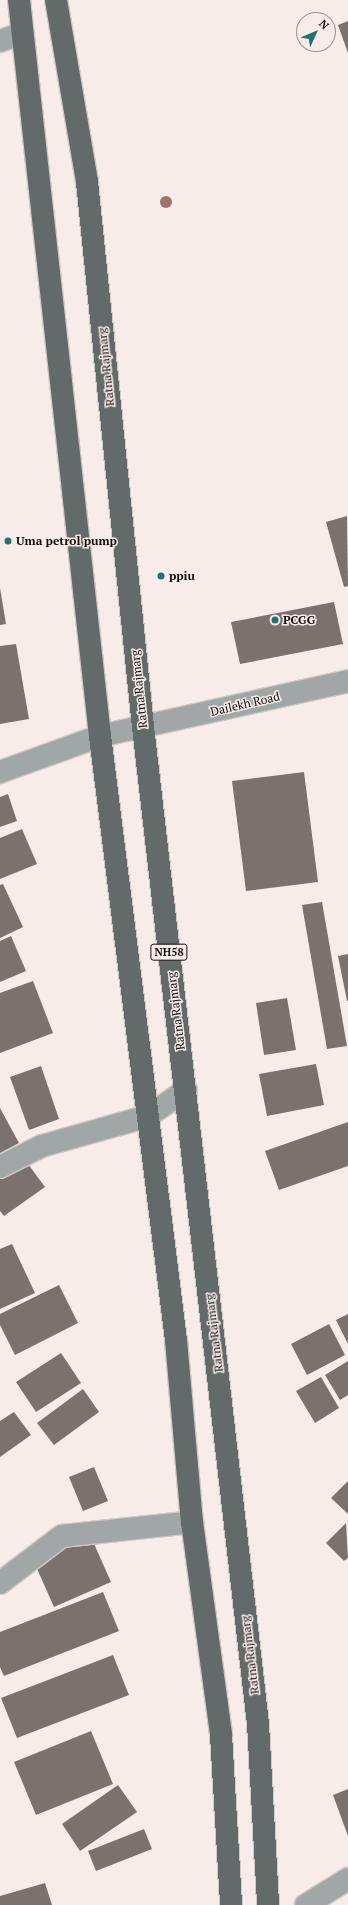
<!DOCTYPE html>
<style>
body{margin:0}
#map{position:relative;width:348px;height:1905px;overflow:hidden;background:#f7ecea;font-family:"PT Serif",serif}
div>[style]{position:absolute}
.building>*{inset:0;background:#7b7270}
.roads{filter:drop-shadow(1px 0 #d2c8c6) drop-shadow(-1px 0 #d2c8c6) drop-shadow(0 1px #d2c8c6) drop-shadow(0 -1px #d2c8c6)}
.minor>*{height:22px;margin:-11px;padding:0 11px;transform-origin:11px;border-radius:11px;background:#a1a6a6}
.major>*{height:22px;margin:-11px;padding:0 11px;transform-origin:11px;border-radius:11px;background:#626b6a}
.trees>*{width:12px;height:12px;margin:-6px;border-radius:50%;background:#a1716d}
.dots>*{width:11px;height:11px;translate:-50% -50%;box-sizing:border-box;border:2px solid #f7ecea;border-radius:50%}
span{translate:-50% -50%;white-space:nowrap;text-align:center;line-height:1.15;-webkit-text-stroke:3px #f7ecea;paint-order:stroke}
.shield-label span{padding:1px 3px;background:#f7ecea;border:1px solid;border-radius:3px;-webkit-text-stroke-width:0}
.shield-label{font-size:11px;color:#100c0c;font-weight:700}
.street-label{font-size:12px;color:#100c0c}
.poi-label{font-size:12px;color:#100c0c;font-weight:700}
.left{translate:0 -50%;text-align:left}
.north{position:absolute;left:296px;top:12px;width:40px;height:40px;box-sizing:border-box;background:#f7ecea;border:1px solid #9b9291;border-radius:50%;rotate:46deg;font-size:11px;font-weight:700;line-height:16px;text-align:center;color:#100c0c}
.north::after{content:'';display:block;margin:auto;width:14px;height:18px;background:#257070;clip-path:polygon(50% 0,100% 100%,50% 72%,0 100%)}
</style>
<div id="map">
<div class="building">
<i style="clip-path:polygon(348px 21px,348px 53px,338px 25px)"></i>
<i style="clip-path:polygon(347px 516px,348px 586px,344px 587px,326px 522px)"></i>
<i style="clip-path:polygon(0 588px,6px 624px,0 625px)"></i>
<i style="clip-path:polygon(334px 602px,343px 644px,240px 664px,231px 622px)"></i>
<i style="clip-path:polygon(16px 644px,29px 719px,0 724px,0 646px)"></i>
<i style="clip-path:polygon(304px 772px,318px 882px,246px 891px,232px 781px)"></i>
<i style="clip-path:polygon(8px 794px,17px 821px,0 827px,0 797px)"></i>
<i style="clip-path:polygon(22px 829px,37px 864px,0 879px,0 838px)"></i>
<i style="clip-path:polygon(3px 884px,23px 927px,0 938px,0 885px)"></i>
<i style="clip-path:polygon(322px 902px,347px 1046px,327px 1049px,302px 905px)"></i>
<i style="clip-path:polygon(11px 936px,26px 971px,0 982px,0 941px)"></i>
<i style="clip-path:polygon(348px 954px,348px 1001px,347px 1001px,338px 956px)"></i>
<i style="clip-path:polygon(33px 981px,53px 1033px,0 1053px,0 993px)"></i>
<i style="clip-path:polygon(287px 998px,296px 1050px,264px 1055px,256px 1003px)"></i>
<i style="clip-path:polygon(316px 1064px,324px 1105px,267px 1116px,259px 1074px)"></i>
<i style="clip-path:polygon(41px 1066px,59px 1119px,29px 1130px,10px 1077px)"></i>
<i style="clip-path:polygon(0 1108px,19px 1143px,0 1153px)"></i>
<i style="clip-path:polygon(348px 1122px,348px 1166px,279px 1190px,265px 1151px)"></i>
<i style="clip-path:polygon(25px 1160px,45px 1187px,4px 1216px,0 1211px,0 1178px)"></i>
<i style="clip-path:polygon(12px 1244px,35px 1293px,0 1309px,0 1249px)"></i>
<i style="clip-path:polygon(59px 1285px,78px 1323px,15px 1355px,0 1325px,0 1314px)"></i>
<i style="clip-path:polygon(348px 1314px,348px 1344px,336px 1320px)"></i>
<i style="clip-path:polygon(329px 1324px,345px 1355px,307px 1375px,291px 1344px)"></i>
<i style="clip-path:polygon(61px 1353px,81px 1383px,36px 1412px,16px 1382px)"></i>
<i style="clip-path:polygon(348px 1361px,348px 1395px,340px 1400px,325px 1375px)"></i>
<i style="clip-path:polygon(321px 1377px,339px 1408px,315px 1423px,296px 1391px)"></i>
<i style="clip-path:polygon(83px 1389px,99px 1412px,54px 1445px,37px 1423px)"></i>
<i style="clip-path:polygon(14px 1412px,31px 1435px,0 1457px,0 1421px)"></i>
<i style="clip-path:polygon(94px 1467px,108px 1501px,83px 1511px,69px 1477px)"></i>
<i style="clip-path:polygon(348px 1481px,348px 1514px,331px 1498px)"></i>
<i style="clip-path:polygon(346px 1523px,348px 1558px,344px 1561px,326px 1543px)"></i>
<i style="clip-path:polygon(91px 1537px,111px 1582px,54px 1607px,34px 1562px)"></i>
<i style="clip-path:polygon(103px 1592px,119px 1631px,4px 1676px,0 1667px,0 1632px)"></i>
<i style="clip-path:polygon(113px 1655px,129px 1695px,17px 1738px,1px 1698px)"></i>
<i style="clip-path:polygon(91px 1731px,113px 1784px,36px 1815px,14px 1762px)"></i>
<i style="clip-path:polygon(118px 1785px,137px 1812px,80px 1851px,62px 1824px)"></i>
<i style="clip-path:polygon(348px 1789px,348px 1836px,333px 1795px)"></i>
<i style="clip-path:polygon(144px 1829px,152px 1849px,96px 1871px,88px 1851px)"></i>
<i style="clip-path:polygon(45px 1883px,52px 1905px,0 1905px,0 1896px)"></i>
</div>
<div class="roads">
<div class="minor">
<i style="left:0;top:41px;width:24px;rotate:-19deg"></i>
<i style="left:0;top:772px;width:106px;rotate:-19.8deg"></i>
<i style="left:100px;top:736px;width:254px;rotate:-12.5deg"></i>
<i style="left:0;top:1167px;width:47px;rotate:-26.6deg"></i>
<i style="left:42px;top:1146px;width:110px;rotate:-15.8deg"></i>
<i style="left:148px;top:1116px;width:46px;rotate:-34.4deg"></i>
<i style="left:0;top:1583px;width:78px;rotate:-37.2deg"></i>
<i style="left:62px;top:1536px;width:131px;rotate:-6.1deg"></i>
<i style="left:306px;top:1905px;width:49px;rotate:-31.8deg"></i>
</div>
<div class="major">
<i style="left:19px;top:0;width:740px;rotate:83.72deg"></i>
<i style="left:100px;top:736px;width:609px;rotate:82.83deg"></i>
<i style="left:176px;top:1340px;width:183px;rotate:85deg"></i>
<i style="left:192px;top:1522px;width:215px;rotate:82.2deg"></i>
<i style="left:221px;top:1735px;width:170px;rotate:86.6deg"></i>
<i style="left:56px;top:0;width:185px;rotate:80.3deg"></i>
<i style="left:87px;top:182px;width:548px;rotate:84.13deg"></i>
<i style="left:143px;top:727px;width:1004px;rotate:83.42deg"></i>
<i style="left:258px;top:1724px;width:181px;rotate:86.8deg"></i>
</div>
</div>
<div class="trees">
<i style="left:166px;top:202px"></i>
</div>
<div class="dots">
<i style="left:8px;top:541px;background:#257070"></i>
<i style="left:161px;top:576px;background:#257070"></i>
<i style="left:275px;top:620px;background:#257070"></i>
</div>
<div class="shield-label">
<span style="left:169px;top:952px">NH58</span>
</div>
<div class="street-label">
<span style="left:106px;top:367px;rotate:-96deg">Ratna Rajmarg</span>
<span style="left:139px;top:689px;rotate:-96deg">Ratna Rajmarg</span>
<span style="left:245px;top:704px;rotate:-13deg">Dailekh Road</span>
<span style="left:176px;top:1011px;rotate:-97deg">Ratna Rajmarg</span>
<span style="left:214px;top:1333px;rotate:-97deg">Ratna Rajmarg</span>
<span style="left:250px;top:1655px;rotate:-97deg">Ratna Rajmarg</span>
</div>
<div class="poi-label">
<span class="left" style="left:16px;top:541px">Uma petrol pump</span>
<span class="left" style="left:169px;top:576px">ppiu</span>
<span class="left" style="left:283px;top:620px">PCGG</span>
</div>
<div class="north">N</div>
</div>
